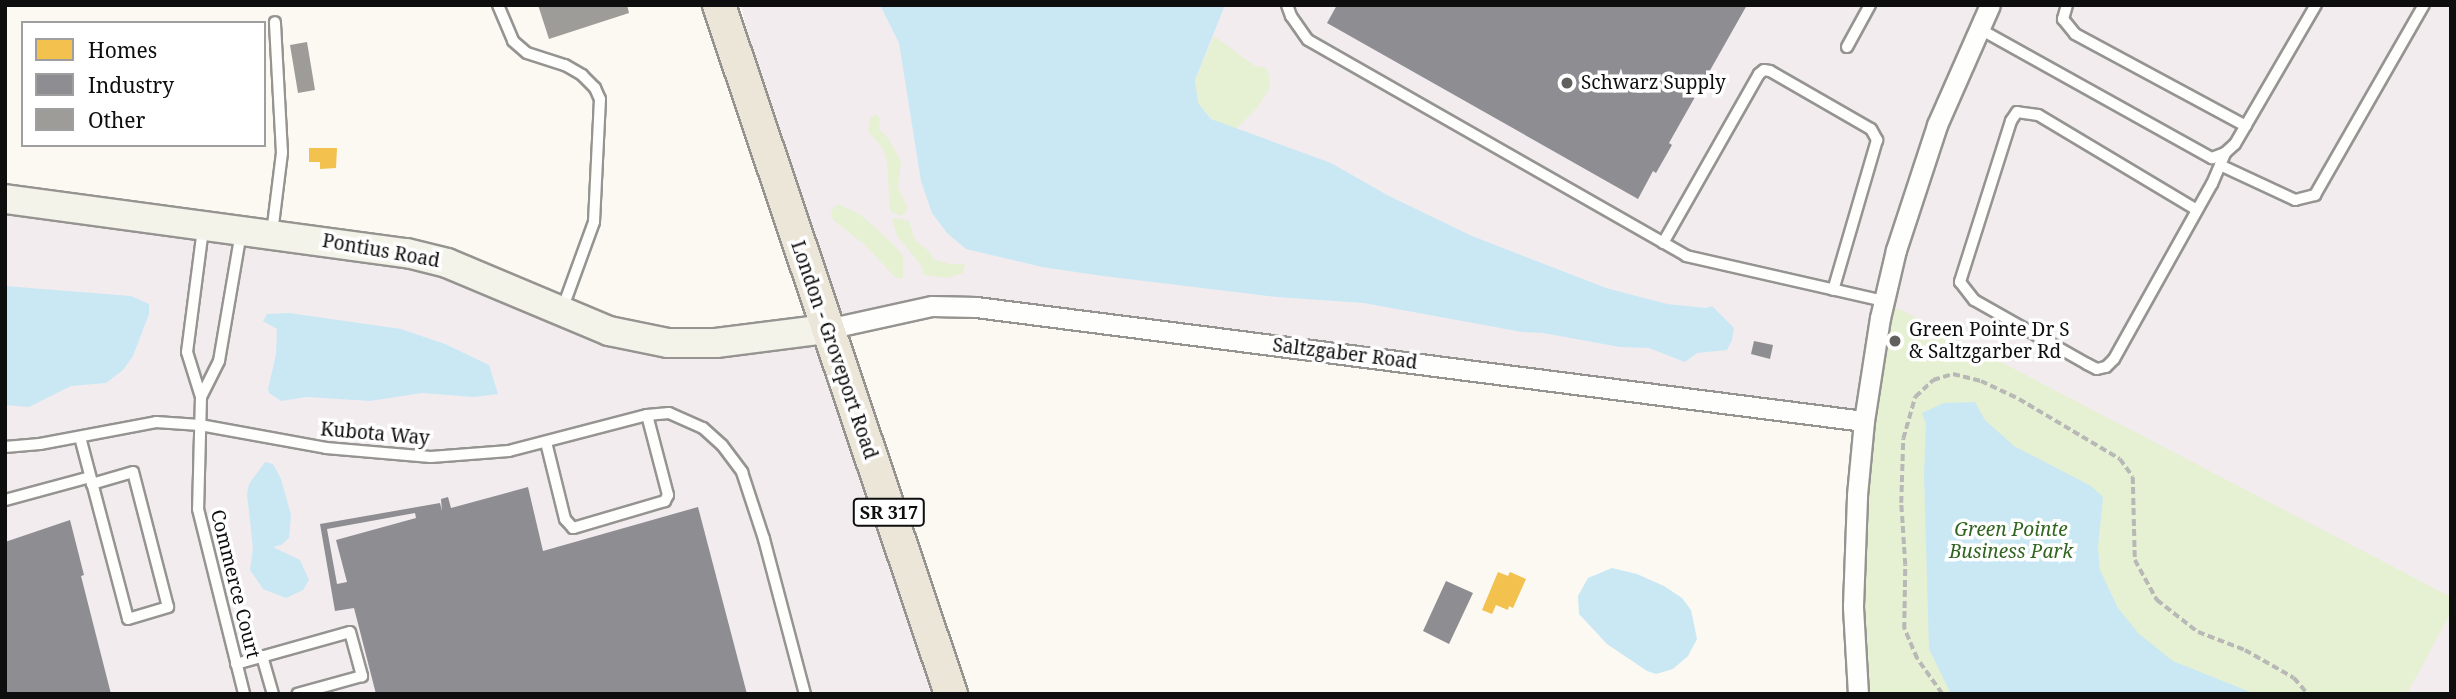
<!DOCTYPE html>
<style>
body{margin:0}
#map{position:relative;width:2456px;height:699px;overflow:hidden;background:#fbf9f2;font-family:"Noto Serif",serif}
div>[style]{position:absolute}
.industrial>*{inset:0;background:#f2ecef}
.green>*{inset:0;background:#e6f0d3}
.water>*{inset:0;background:#c9e8f4}
.homes>*{inset:0;background:#f2c14e}
.industry>*{inset:0;background:#8d8d92}
.building>*{inset:0;background:#9e9c98}
.path>*{height:3.5px;margin-top:-1.75px;transform-origin:0;background:repeating-linear-gradient(90deg,#b8b8b6 0 7px,transparent 0 10.5px)}
.roads{filter:drop-shadow(2px 0 #959491) drop-shadow(-2px 0 #959491) drop-shadow(0 2px #959491) drop-shadow(0 -2px #959491)}
.lane>*{height:10px;margin:-5px;padding:0 5px;transform-origin:5px;border-radius:5px;background:#fefefd}
.street>*{height:19px;margin:-9.5px;padding:0 9.5px;transform-origin:9.5px;border-radius:9.5px;background:#fefefd}
.secondary>*{height:28px;margin:-14px;padding:0 14px;transform-origin:14px;border-radius:14px;background:#f4f3ea}
.primary>*{height:32px;margin:-16px;padding:0 16px;transform-origin:16px;border-radius:16px;background:#ece6d9}
.dots>*{width:19px;height:19px;translate:-50% -50%;box-sizing:border-box;border:4px solid #fff;border-radius:50%}
span{translate:-50% -50%;white-space:nowrap;text-align:center;line-height:1.15;-webkit-text-stroke:7px #fff;paint-order:stroke}
.shield-label span{padding:2px 5px;background:#fff;border:2px solid;border-radius:5px;-webkit-text-stroke-width:0}
.shield-label{font-size:18px;color:#0e0e0e;font-weight:700}
.poi-label{font-size:19px;color:#0e0e0e}
.left{translate:0 -50%;text-align:left}
.street-label{font-size:19px;color:#0e0e0e}
.park-label{font-size:19px;color:#31641f;font-style:italic}
.frame{position:absolute;inset:0;border:7px solid #0e0e0e;pointer-events:none}
.legend{position:absolute;left:21px;top:21px;width:245px;height:126px;box-sizing:border-box;background:#fff;border:2px solid #9f9f9f;margin:0;padding:9px 12px;list-style:none;font-size:21px;color:#0e0e0e}
.legend li{display:flex;align-items:center;gap:14px;height:35px}
.legend b{width:35px;border:2px solid #9f9f9f}
</style>
<div id="map">
<div class="industrial">
<i style="clip-path:polygon(741px 5px,2451px 5px,2451px 694px,1858px 694px,1864px 422px,976px 307px,828px 329px,951px 694px,5px 694px,5px 199px,377px 248px,609px 331px,827px 329px,788px 212px)"></i>
</div>
<div class="green">
<i style="clip-path:polygon(1214px 36px,1255px 66px,1266px 68px,1269px 76px,1270px 88px,1256px 109px,1235px 130px,1212px 119px,1198px 103px,1195px 80px)"></i>
<i style="clip-path:polygon(875px 114px,880px 118px,879px 129px,888px 138px,901px 161px,898px 188px,908px 208px,902px 216px,890px 211px,887px 161px,883px 149px,868px 131px,870px 119px)"></i>
<i style="clip-path:polygon(838px 204px,861px 215px,892px 243px,903px 256px,903px 278px,896px 278px,865px 245px,833px 220px,831px 211px)"></i>
<i style="clip-path:polygon(895px 218px,909px 221px,915px 240px,930px 252px,933px 259px,949px 264px,965px 264px,963px 273px,947px 278px,924px 275px,921px 265px,897px 236px,892px 220px)"></i>
<i style="clip-path:polygon(1884px 301px,2451px 597px,2451px 612px,2407px 694px,1858px 694px,1853px 606px)"></i>
</div>
<div class="water">
<i style="clip-path:polygon(880px 5px,1225px 5px,1195px 80px,1198px 103px,1211px 119px,1331px 163px,1389px 196px,1472px 236px,1606px 288px,1667px 304px,1706px 308px,1712px 306px,1734px 328px,1732px 340px,1727px 350px,1697px 353px,1685px 362px,1649px 348px,1620px 347px,1543px 333px,1522px 332px,1364px 303px,1277px 297px,1103px 276px,1042px 267px,966px 249px,947px 233px,932px 213px,921px 181px,899px 43px)"></i>
<i style="clip-path:polygon(5px 286px,131px 296px,149px 304px,149px 314px,133px 356px,123px 370px,106px 383px,71px 386px,29px 407px,5px 405px)"></i>
<i style="clip-path:polygon(289px 313px,401px 329px,445px 344px,489px 365px,498px 394px,474px 397px,422px 393px,370px 401px,307px 397px,281px 401px,269px 393px,268px 389px,276px 354px,277px 329px,263px 321px,267px 314px)"></i>
<i style="clip-path:polygon(1975px 402px,1985px 420px,2014px 446px,2091px 486px,2103px 497px,2098px 547px,2100px 570px,2118px 608px,2139px 634px,2173px 661px,2255px 694px,1951px 694px,1929px 649px,1924px 474px,1926px 424px,1922px 413px,1944px 403px)"></i>
<i style="clip-path:polygon(265px 462px,273px 464px,281px 479px,291px 515px,289px 538px,281px 545px,273px 547px,300px 560px,309px 580px,303px 590px,286px 598px,263px 589px,250px 570px,253px 548px,247px 494px,249px 484px)"></i>
<i style="clip-path:polygon(1612px 568px,1637px 574px,1664px 586px,1682px 598px,1691px 610px,1697px 639px,1688px 656px,1673px 669px,1656px 674px,1647px 671px,1607px 644px,1579px 614px,1578px 596px,1588px 578px)"></i>
</div>
<div class="homes">
<i style="clip-path:polygon(309px 148px,337px 148px,336px 168px,320px 169px,320px 162px,309px 162px)"></i>
<i style="clip-path:polygon(1498px 572px,1508px 576px,1510px 572px,1526px 579px,1513px 608px,1509px 606px,1508px 610px,1496px 605px,1492px 614px,1482px 610px)"></i>
</div>
<div class="industry">
<i style="clip-path:polygon(1337px 5px,1747px 5px,1669px 143px,1672px 145px,1656px 173px,1653px 171px,1638px 199px,1327px 23px)"></i>
<i style="clip-path:polygon(1754px 341px,1773px 345px,1770px 359px,1751px 354px)"></i>
<i style="clip-path:polygon(evenodd,528px 487px,543px 551px,698px 507px,747px 694px,376px 694px,354px 608px,335px 611px,320px 524px,440px 503px,442px 511px,441px 499px,448px 497px,451px 508px,528px 487px,415px 513px,416px 518px,336px 540px,347px 582px,337px 584px,327px 529px,415px 513px)"></i>
<i style="clip-path:polygon(70px 520px,84px 575px,81px 576px,111px 694px,5px 694px,5px 542px)"></i>
<i style="clip-path:polygon(1446px 581px,1473px 593px,1449px 644px,1423px 631px)"></i>
</div>
<div class="building">
<i style="clip-path:polygon(538px 5px,627px 5px,629px 13px,549px 39px)"></i>
<i style="clip-path:polygon(307px 42px,315px 90px,298px 93px,290px 45px)"></i>
</div>
<div class="path">
<i style="left:1942px;top:694px;width:43px;rotate:-125.5deg"></i>
<i style="left:1917px;top:659px;width:33px;rotate:-113deg"></i>
<i style="left:1904px;top:629px;width:64px;rotate:-89.1deg"></i>
<i style="left:1905px;top:565px;width:62px;rotate:-93.7deg"></i>
<i style="left:1901px;top:503px;width:64px;rotate:-88.2deg"></i>
<i style="left:1903px;top:439px;width:44px;rotate:-74.1deg"></i>
<i style="left:1915px;top:397px;width:25px;rotate:-43deg"></i>
<i style="left:1933px;top:380px;width:21px;rotate:-17deg"></i>
<i style="left:1953px;top:374px;width:29px;rotate:14deg"></i>
<i style="left:1981px;top:381px;width:42px;rotate:25.3deg"></i>
<i style="left:2019px;top:399px;width:117px;rotate:30.7deg"></i>
<i style="left:2120px;top:459px;width:22px;rotate:54deg"></i>
<i style="left:2133px;top:477px;width:83px;rotate:88.6deg"></i>
<i style="left:2135px;top:560px;width:46px;rotate:61.2deg"></i>
<i style="left:2157px;top:600px;width:52px;rotate:38deg"></i>
<i style="left:2198px;top:632px;width:50px;rotate:21deg"></i>
<i style="left:2245px;top:650px;width:56px;rotate:29.7deg"></i>
<i style="left:2294px;top:678px;width:21px;rotate:49deg"></i>
</div>
<div class="roads">
<div class="lane">
<i style="left:498px;top:5px;width:39px;rotate:67deg"></i>
<i style="left:513px;top:41px;width:18px;rotate:41deg"></i>
<i style="left:527px;top:53px;width:40px;rotate:18deg"></i>
<i style="left:565px;top:65px;width:20px;rotate:30deg"></i>
<i style="left:582px;top:75px;width:18px;rotate:45deg"></i>
<i style="left:595px;top:88px;width:12px;rotate:66deg"></i>
<i style="left:600px;top:99px;width:123px;rotate:92.8deg"></i>
<i style="left:594px;top:222px;width:94px;rotate:110deg"></i>
<i style="left:1287px;top:5px;width:12px;rotate:70deg"></i>
<i style="left:1291px;top:16px;width:29px;rotate:55deg"></i>
<i style="left:1308px;top:40px;width:435px;rotate:29.7deg"></i>
<i style="left:1686px;top:256px;width:203px;rotate:12.8deg"></i>
<i style="left:2067px;top:5px;width:15px;rotate:106deg"></i>
<i style="left:2063px;top:19px;width:19px;rotate:51deg"></i>
<i style="left:2075px;top:34px;width:194px;rotate:28.3deg"></i>
<i style="left:1978px;top:28px;width:268px;rotate:29.1deg"></i>
<i style="left:2212px;top:158px;width:14px;rotate:-21deg"></i>
<i style="left:2225px;top:153px;width:13px;rotate:-42deg"></i>
<i style="left:2235px;top:144px;width:161px;rotate:-59.8deg"></i>
<i style="left:1847px;top:47px;width:48px;rotate:-61.3deg"></i>
<i style="left:2220px;top:165px;width:83px;rotate:25deg"></i>
<i style="left:2295px;top:200px;width:21px;rotate:-14deg"></i>
<i style="left:2315px;top:195px;width:219px;rotate:-60.2deg"></i>
<i style="left:2197px;top:210px;width:185px;rotate:-149.1deg"></i>
<i style="left:2038px;top:115px;width:21px;rotate:-172deg"></i>
<i style="left:2017px;top:112px;width:11px;rotate:124deg"></i>
<i style="left:2011px;top:121px;width:169px;rotate:107.6deg"></i>
<i style="left:1960px;top:282px;width:23px;rotate:52deg"></i>
<i style="left:1974px;top:300px;width:130px;rotate:29.5deg"></i>
<i style="left:2087px;top:364px;width:11px;rotate:27deg"></i>
<i style="left:2097px;top:369px;width:9px;rotate:-13deg"></i>
<i style="left:2106px;top:367px;width:11px;rotate:-45deg"></i>
<i style="left:2114px;top:359px;width:201px;rotate:-60.8deg"></i>
<i style="left:2212px;top:184px;width:34px;rotate:-67deg"></i>
<i style="left:203px;top:229px;width:124px;rotate:97.4deg"></i>
<i style="left:187px;top:352px;width:47px;rotate:72.7deg"></i>
<i style="left:201px;top:397px;width:112px;rotate:91.5deg"></i>
<i style="left:198px;top:509px;width:191px;rotate:76deg"></i>
<i style="left:272px;top:233px;width:81px;rotate:-82.9deg"></i>
<i style="left:282px;top:153px;width:131px;rotate:-93.1deg"></i>
<i style="left:1663px;top:243px;width:194px;rotate:-60.4deg"></i>
<i style="left:1759px;top:74px;width:6px;rotate:-39deg"></i>
<i style="left:1764px;top:70px;width:6px;rotate:9deg"></i>
<i style="left:1770px;top:71px;width:116px;rotate:29.9deg"></i>
<i style="left:1871px;top:129px;width:13px;rotate:61deg"></i>
<i style="left:1877px;top:140px;width:156px;rotate:106.3deg"></i>
<i style="left:201px;top:397px;width:40px;rotate:-63.4deg"></i>
<i style="left:219px;top:361px;width:131px;rotate:-80.3deg"></i>
<i style="left:647px;top:415px;width:22px;rotate:-5deg"></i>
<i style="left:669px;top:413px;width:37px;rotate:24deg"></i>
<i style="left:703px;top:428px;width:25px;rotate:42deg"></i>
<i style="left:722px;top:445px;width:34px;rotate:53deg"></i>
<i style="left:742px;top:472px;width:71px;rotate:71.8deg"></i>
<i style="left:764px;top:539px;width:160px;rotate:75.2deg"></i>
<i style="left:80px;top:437px;width:188px;rotate:75.2deg"></i>
<i style="left:128px;top:619px;width:42px;rotate:-16.7deg"></i>
<i style="left:168px;top:607px;width:139px;rotate:-104.5deg"></i>
<i style="left:133px;top:472px;width:43px;rotate:163.7deg"></i>
<i style="left:5px;top:447px;width:35px;rotate:-5deg"></i>
<i style="left:40px;top:444px;width:118px;rotate:-10.7deg"></i>
<i style="left:156px;top:422px;width:44px;rotate:3.9deg"></i>
<i style="left:200px;top:425px;width:128px;rotate:10.3deg"></i>
<i style="left:326px;top:448px;width:105px;rotate:4.9deg"></i>
<i style="left:431px;top:457px;width:78px;rotate:-4.4deg"></i>
<i style="left:509px;top:451px;width:143px;rotate:-14.6deg"></i>
<i style="left:647px;top:415px;width:83px;rotate:75.3deg"></i>
<i style="left:668px;top:495px;width:7px;rotate:117deg"></i>
<i style="left:665px;top:501px;width:96px;rotate:163.6deg"></i>
<i style="left:573px;top:528px;width:12px;rotate:-132deg"></i>
<i style="left:565px;top:519px;width:79px;rotate:-103.9deg"></i>
<i style="left:5px;top:500px;width:88px;rotate:-15.1deg"></i>
<i style="left:262px;top:656px;width:40px;rotate:74deg"></i>
<i style="left:236px;top:664px;width:118px;rotate:-15.7deg"></i>
<i style="left:350px;top:632px;width:46px;rotate:74.7deg"></i>
<i style="left:362px;top:676px;width:67px;rotate:164.5deg"></i>
</div>
<div class="street">
<i style="left:827px;top:329px;width:107px;rotate:-12.4deg"></i>
<i style="left:932px;top:306px;width:44px;rotate:1.3deg"></i>
<i style="left:976px;top:307px;width:895px;rotate:7.32deg"></i>
<i style="left:1858px;top:694px;width:88px;rotate:-93.3deg"></i>
<i style="left:1853px;top:606px;width:111px;rotate:-87.9deg"></i>
<i style="left:1857px;top:495px;width:74px;rotate:-84.6deg"></i>
<i style="left:1864px;top:421px;width:104px;rotate:-81.2deg"></i>
<i style="left:1880px;top:318px;width:70px;rotate:-76.8deg"></i>
<i style="left:1896px;top:250px;width:132px;rotate:-71.8deg"></i>
<i style="left:1937px;top:125px;width:131px;rotate:-66.2deg"></i>
</div>
<div class="secondary">
<i style="left:5px;top:199px;width:406px;rotate:7.7deg"></i>
<i style="left:407px;top:253px;width:41px;rotate:14deg"></i>
<i style="left:447px;top:263px;width:176px;rotate:22.8deg"></i>
<i style="left:609px;top:331px;width:60px;rotate:11.5deg"></i>
<i style="left:668px;top:343px;width:48px"></i>
<i style="left:716px;top:343px;width:112px;rotate:-7.2deg"></i>
</div>
<div class="primary">
<i style="left:719px;top:5px;width:727px;rotate:71.39deg"></i>
</div>
</div>
<div class="dots">
<i style="left:1567px;top:83px;background:#61605e"></i>
<i style="left:1895px;top:341px;background:#61605e"></i>
</div>
<div class="shield-label">
<span style="left:889px;top:512px">SR 317</span>
</div>
<div class="poi-label">
<span class="left" style="left:1581px;top:83px">Schwarz Supply</span>
<span class="left" style="left:1909px;top:341px">Green Pointe Dr S<br>&amp; Saltzgarber Rd</span>
</div>
<div class="street-label">
<span style="left:381px;top:251px;rotate:10deg">Pontius Road</span>
<span style="left:834px;top:350px;rotate:71deg">London - Groveport Road</span>
<span style="left:1345px;top:354px;rotate:7deg">Saltzgaber Road</span>
<span style="left:375px;top:434px;rotate:5deg">Kubota Way</span>
<span style="left:235px;top:584px;rotate:76deg">Commerce Court</span>
</div>
<div class="park-label">
<span style="left:2011px;top:541px">Green Pointe<br>Business Park</span>
</div>
<div class="frame"></div>
<ul class="legend">
<li><b style="height:19px;background:#f2c14e"></b>Homes</li>
<li><b style="height:19px;background:#8d8d92"></b>Industry</li>
<li><b style="height:19px;background:#9e9c98"></b>Other</li>
</ul>
</div>
